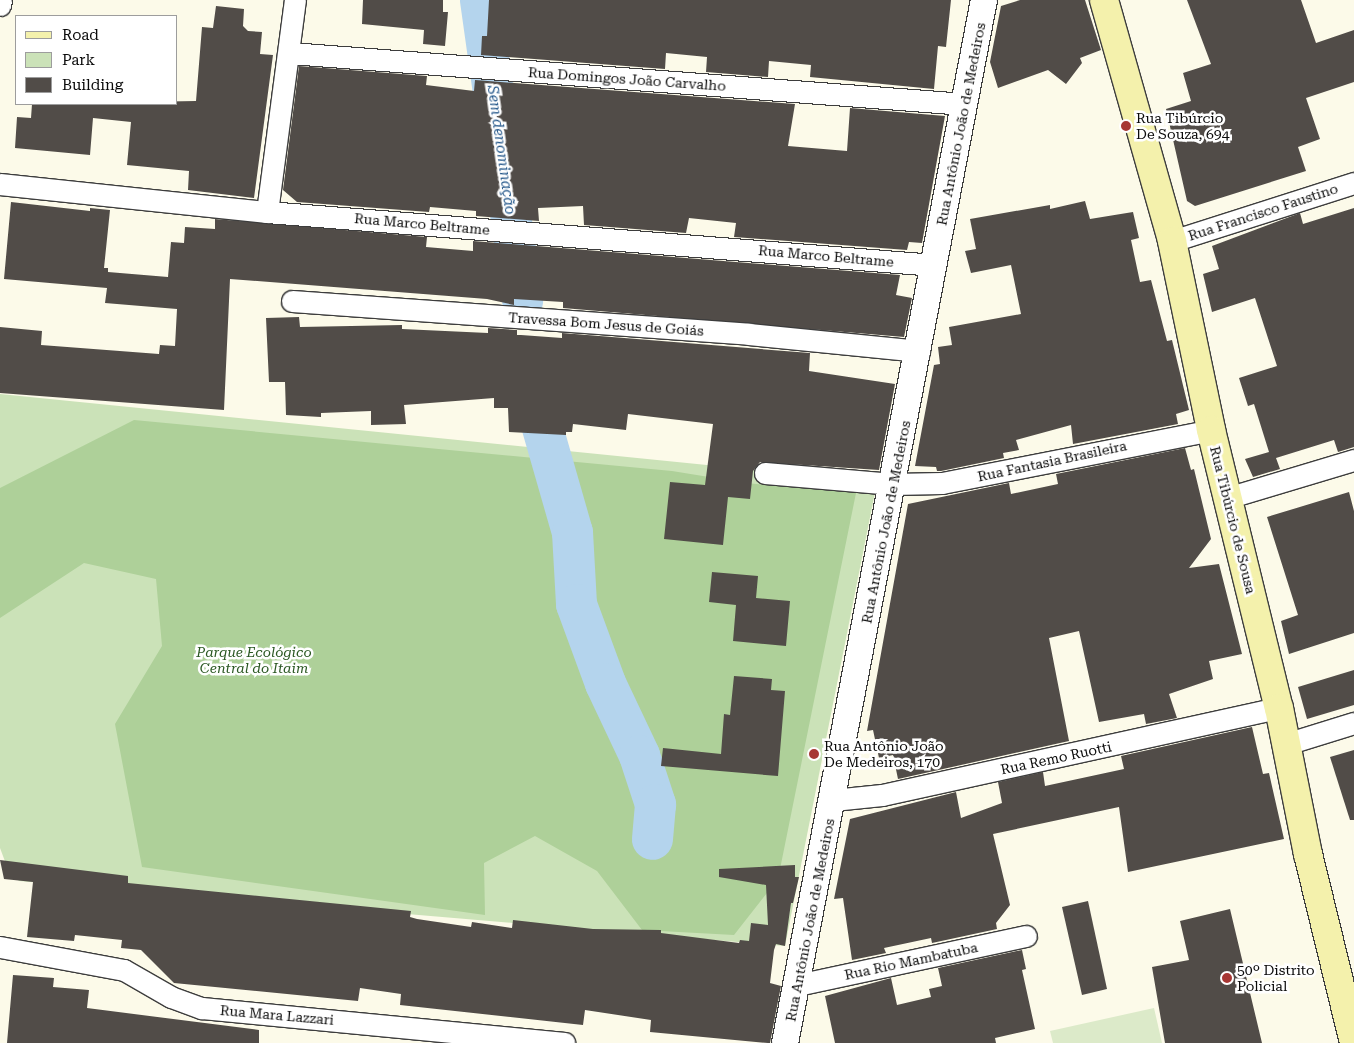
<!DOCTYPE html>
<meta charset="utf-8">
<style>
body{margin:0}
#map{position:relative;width:1354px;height:1043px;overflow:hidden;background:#fcfae9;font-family:"Roboto Serif",serif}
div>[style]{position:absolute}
.green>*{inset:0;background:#cbe2b8}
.forest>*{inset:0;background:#aed099}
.pitch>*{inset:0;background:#dceac9}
.river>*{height:41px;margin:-20.5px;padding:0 20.5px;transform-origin:20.5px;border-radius:20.5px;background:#b4d4ed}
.building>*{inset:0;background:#514c48}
.roads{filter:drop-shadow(1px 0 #3d3d3d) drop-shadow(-1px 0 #3d3d3d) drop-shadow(0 1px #3d3d3d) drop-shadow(0 -1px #3d3d3d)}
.minor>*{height:21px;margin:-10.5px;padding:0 10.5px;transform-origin:10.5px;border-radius:10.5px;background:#fff}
.tertiary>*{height:26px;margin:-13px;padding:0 13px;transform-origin:13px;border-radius:13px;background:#fff}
.secondary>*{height:28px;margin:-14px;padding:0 14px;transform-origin:14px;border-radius:14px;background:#f4f1ac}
.dots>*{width:14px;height:14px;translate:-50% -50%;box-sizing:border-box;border:2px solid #fff;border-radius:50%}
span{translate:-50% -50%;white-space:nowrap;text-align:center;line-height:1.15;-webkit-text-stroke:5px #fff;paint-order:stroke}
.street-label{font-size:14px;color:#0a0a0a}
.poi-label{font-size:14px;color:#0a0a0a}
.left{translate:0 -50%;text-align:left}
.park-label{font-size:14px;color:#2b5823;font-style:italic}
.water-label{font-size:15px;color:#24578a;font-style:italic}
.legend{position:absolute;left:15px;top:15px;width:162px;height:90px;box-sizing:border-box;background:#fff;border:1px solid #9d9d9d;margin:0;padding:6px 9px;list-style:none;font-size:15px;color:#0a0a0a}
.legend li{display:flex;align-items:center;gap:10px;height:25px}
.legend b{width:25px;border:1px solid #9d9d9d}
</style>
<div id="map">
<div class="green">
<i style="clip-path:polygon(0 394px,877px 482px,785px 946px,19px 881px,6px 864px,0 848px)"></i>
</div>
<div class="forest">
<i style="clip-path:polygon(134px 420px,672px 471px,746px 483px,856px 493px,778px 879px,734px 935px,642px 930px,597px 871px,535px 836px,484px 863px,485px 915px,142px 867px,115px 724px,162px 646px,156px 579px,84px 563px,0 618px,0 488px)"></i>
</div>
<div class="pitch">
<i style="clip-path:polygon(1154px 1008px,1162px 1043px,1053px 1043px,1050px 1031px)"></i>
</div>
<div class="river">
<i style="left:480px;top:0;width:303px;rotate:82deg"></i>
<i style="left:533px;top:380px;width:30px;rotate:82deg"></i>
<i style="left:537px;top:410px;width:127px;rotate:74deg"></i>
<i style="left:572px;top:532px;width:72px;rotate:86.8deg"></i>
<i style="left:576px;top:604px;width:84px;rotate:69.8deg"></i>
<i style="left:605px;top:683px;width:80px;rotate:64.7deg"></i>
<i style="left:639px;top:755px;width:52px;rotate:71.9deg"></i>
<i style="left:655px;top:804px;width:35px;rotate:95deg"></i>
</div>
<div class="building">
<i style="clip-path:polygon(363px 0,443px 0,443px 12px,448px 12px,445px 46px,423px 44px,424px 30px,362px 24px)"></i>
<i style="clip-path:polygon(489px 0,951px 0,946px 47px,938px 46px,934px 89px,810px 77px,811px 65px,769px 61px,768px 77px,706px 72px,707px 57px,666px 53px,665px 69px,481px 55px,482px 36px,487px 36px)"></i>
<i style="clip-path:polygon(1020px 0,1085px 0,1101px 50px,1080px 58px,1082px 63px,1066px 84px,1048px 70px,998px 88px,990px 62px,1001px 6px)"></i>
<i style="clip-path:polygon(1187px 0,1301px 0,1316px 43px,1354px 30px,1354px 82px,1306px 98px,1320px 139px,1298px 147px,1306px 171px,1195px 206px,1187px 201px,1166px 109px,1191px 101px,1183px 73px,1211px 64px)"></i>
<i style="clip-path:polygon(216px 6px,244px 9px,243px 26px,248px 31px,262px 32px,260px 54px,273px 55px,254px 198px,188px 190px,189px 171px,127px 165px,131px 122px,93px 118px,90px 155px,15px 148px,17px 117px,31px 118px,32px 104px,196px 101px,202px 27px,213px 28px)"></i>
<i style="clip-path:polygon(299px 66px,427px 76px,426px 85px,474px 91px,475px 80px,795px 104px,788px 146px,847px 151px,850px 108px,945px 116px,922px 243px,909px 242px,907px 250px,734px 237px,736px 223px,689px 218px,686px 233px,584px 225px,583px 206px,538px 208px,539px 221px,476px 216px,476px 211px,430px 207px,429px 212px,297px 202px,283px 190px)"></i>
<i style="clip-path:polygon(1085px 201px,1090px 219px,1133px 212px,1139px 238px,1131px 240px,1140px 282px,1151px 280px,1167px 341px,1172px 340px,1189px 410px,1176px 414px,1178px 424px,1073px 444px,1071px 425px,1016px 440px,1019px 450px,1003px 453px,1004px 458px,941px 471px,937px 471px,936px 467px,915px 466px,934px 365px,940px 364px,938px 347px,952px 345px,949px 327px,1021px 314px,1011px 265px,971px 273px,965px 251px,976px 249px,970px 219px,1050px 205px,1050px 209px)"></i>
<i style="clip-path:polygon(11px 202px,90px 211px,90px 208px,110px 210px,104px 268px,108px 268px,108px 272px,168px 277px,171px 242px,184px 243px,185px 227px,215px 229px,215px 219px,427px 237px,426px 247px,473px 251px,473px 241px,900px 275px,896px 295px,912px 298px,904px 337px,563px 308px,563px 302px,514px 299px,514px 305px,487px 299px,230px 279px,224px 410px,0 393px,0 327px,42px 331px,41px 345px,159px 354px,160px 345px,175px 346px,177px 309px,105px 303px,107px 288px,4px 279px)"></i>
<i style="clip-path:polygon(1354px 208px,1354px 447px,1338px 452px,1334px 440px,1276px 458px,1280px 469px,1253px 477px,1245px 459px,1269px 452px,1254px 404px,1248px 406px,1239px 378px,1277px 366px,1255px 298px,1212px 312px,1203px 274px,1219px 269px,1212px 246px,1300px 213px,1303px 224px)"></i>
<i style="clip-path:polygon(299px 317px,300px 327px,402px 325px,402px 329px,488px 333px,488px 328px,517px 330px,517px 335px,521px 335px,562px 338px,562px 333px,810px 353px,809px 371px,895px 384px,879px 470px,760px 462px,753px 471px,750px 499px,728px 497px,723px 545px,664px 539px,670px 482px,705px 485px,713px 424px,628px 414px,626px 430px,573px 424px,572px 432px,566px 432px,566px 435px,509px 432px,508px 408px,494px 408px,494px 398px,404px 405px,406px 424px,371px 425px,371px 411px,321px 413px,321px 417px,286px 415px,285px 382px,269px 382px,266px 318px)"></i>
<i style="clip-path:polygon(1185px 448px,1191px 470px,1194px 469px,1211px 539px,1189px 568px,1219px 564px,1242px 654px,1209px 661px,1213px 679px,1169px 694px,1177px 718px,1146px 724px,1144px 714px,1099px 722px,1079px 631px,1049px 638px,1069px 741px,898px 779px,893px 755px,879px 758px,873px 730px,867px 731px,908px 504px,1009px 483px,1011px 494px,1058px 484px,1056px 474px)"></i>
<i style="clip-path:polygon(1349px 492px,1354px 511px,1354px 633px,1289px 654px,1281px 621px,1298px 615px,1267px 517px)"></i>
<i style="clip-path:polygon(712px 572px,758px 576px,756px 598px,790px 601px,786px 646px,733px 641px,736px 605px,709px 602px)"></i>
<i style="clip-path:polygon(1354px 670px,1354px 705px,1307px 719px,1298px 687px)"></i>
<i style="clip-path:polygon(734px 676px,772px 679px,771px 690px,785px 691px,778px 776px,661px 766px,663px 748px,721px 754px,724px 714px,730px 715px)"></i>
<i style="clip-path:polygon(1252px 727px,1263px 774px,1269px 773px,1284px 839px,1128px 872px,1119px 807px,993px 834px,1010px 905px,996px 923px,997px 929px,932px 943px,931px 938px,884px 948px,886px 953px,852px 960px,843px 898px,834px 899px,850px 819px,956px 792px,961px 818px,1002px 803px,998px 782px,1043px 772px,1045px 786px,1124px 769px,1121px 756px)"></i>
<i style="clip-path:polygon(1354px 750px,1354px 820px,1350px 820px,1330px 757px)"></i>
<i style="clip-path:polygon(0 860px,128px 876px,128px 883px,411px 911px,410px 917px,417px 919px,471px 927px,472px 922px,512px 928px,513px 920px,593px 929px,661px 930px,661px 933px,739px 943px,740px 940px,749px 941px,751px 923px,768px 925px,766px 885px,719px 877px,719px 869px,795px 865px,795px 877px,799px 877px,793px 903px,791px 903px,785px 946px,776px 944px,774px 950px,770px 983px,781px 986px,770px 1043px,768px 1043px,650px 1032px,651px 1020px,585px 1010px,583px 1025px,400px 1005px,401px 994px,360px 988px,358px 1001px,174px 983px,141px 950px,121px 948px,122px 940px,75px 935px,74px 941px,27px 937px,33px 882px,4px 879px)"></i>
<i style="clip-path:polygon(1088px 901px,1107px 989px,1082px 995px,1062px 907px)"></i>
<i style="clip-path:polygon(1230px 909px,1262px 1043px,1165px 1043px,1152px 967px,1189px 960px,1180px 921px)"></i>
<i style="clip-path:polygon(1022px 950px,1026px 969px,1022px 970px,1035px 1029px,995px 1038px,996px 1043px,835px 1043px,825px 996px,891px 978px,897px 1005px,931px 997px,929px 989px,942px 986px,938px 968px)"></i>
<i style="clip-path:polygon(13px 975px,54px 978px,53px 987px,89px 990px,87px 1008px,259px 1030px,259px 1043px,7px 1043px)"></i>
</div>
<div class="roads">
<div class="minor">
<i style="left:0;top:5px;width:5px;rotate:-79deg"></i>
<i style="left:290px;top:53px;width:677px;rotate:4.32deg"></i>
<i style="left:0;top:184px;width:268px;rotate:6deg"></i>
<i style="left:267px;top:212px;width:669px;rotate:4.54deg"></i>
<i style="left:267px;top:212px;width:214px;rotate:-82.5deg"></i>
<i style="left:1172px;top:241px;width:191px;rotate:-17.7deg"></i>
<i style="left:292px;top:301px;width:458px;rotate:4.1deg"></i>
<i style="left:749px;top:334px;width:171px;rotate:5.7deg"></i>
<i style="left:765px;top:473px;width:128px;rotate:4.9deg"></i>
<i style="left:893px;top:484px;width:49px;rotate:-1.2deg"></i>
<i style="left:942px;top:483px;width:274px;rotate:-11.1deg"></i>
<i style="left:1227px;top:498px;width:133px;rotate:-16.7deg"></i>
<i style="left:1286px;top:744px;width:71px;rotate:-17.2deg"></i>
<i style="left:833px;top:800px;width:49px;rotate:-5.8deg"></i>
<i style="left:882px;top:795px;width:406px;rotate:-12.4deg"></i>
<i style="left:0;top:947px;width:126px;rotate:10.5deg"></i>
<i style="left:124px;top:970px;width:54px;rotate:29.9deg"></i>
<i style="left:171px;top:997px;width:33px;rotate:20deg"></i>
<i style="left:202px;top:1008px;width:364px;rotate:5.5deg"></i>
<i style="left:797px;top:985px;width:234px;rotate:-12.1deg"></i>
</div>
<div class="tertiary">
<i style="left:785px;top:1043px;width:1062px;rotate:-79.2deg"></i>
</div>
<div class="secondary">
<i style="left:1104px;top:0;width:250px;rotate:74.2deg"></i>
<i style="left:1172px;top:241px;width:193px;rotate:78.3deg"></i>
<i style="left:1211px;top:430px;width:286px;rotate:76.3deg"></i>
<i style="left:1279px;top:708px;width:149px;rotate:78.8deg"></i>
<i style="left:1308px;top:854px;width:195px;rotate:76.3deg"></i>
</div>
</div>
<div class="dots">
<i style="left:1126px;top:126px;background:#a73734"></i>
<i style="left:814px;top:754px;background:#a73734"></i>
<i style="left:1227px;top:978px;background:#a73734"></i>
</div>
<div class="street-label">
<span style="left:627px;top:79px;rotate:4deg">Rua Domingos João Carvalho</span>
<span style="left:961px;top:124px;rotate:-79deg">Rua Antônio João de Medeiros</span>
<span style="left:1263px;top:212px;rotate:-18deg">Rua Francisco Faustino</span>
<span style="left:422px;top:224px;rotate:5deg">Rua Marco Beltrame</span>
<span style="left:826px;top:256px;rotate:5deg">Rua Marco Beltrame</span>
<span style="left:606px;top:324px;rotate:4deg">Travessa Bom Jesus de Goiás</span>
<span style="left:1052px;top:461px;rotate:-12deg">Rua Fantasia Brasileira</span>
<span style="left:1233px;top:520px;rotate:76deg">Rua Tibúrcio de Sousa</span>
<span style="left:886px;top:522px;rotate:-79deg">Rua Antônio João de Medeiros</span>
<span style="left:1056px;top:758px;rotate:-12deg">Rua Remo Ruotti</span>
<span style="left:810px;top:920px;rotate:-79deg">Rua Antônio João de Medeiros</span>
<span style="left:911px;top:961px;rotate:-12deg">Rua Rio Mambatuba</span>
<span style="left:277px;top:1015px;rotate:5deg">Rua Mara Lazzari</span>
</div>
<div class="poi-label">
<span class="left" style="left:1136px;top:126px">Rua Tibúrcio<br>De Souza, 694</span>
<span class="left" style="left:824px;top:754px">Rua Antônio João<br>De Medeiros, 170</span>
<span class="left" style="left:1237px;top:978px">50º Distrito<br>Policial</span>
</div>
<div class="park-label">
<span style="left:254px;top:660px">Parque Ecológico<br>Central do Itaim</span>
</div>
<div class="water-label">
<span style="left:501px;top:150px;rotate:82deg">Sem denominação</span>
</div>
<ul class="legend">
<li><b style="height:6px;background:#f4f1ac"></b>Road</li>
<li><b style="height:14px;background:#cbe2b8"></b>Park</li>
<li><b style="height:14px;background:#514c48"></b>Building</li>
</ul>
</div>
